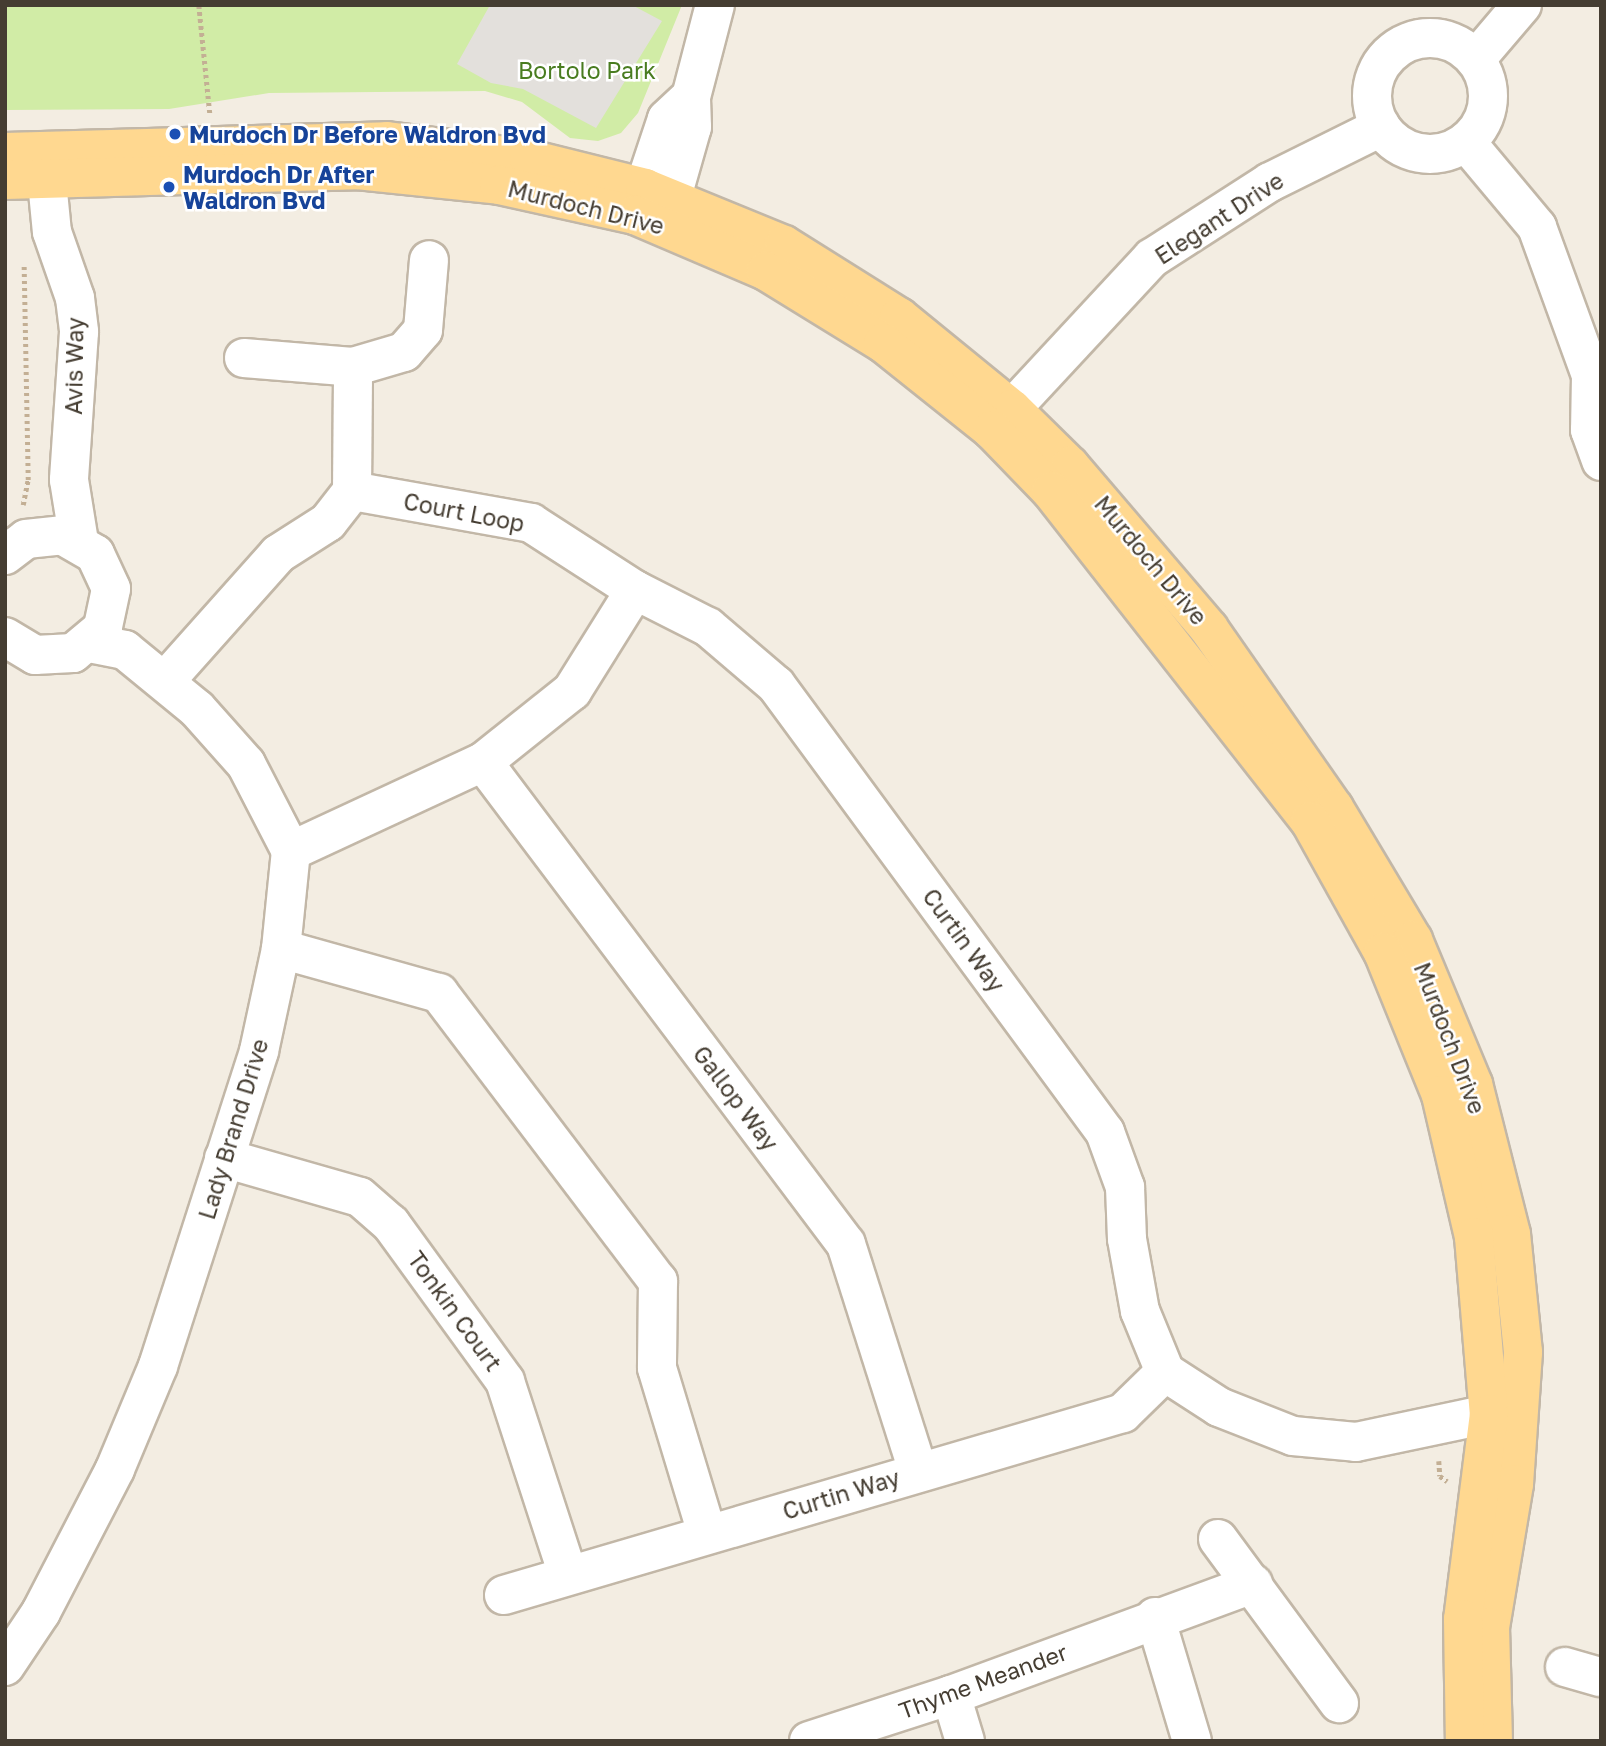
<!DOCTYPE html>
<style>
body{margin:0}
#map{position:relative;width:1606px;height:1746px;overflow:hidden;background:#f3ede2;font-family:"Golos Text",sans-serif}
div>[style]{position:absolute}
.green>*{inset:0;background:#d1eca6}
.parking>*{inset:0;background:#e3e0dc}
.path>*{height:4.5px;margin-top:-2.25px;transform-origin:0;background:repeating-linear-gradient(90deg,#c3af94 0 3.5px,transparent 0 7px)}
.roads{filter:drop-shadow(2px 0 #c2b7a7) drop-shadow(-2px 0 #c2b7a7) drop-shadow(0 2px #c2b7a7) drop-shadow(0 -2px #c2b7a7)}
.minor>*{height:38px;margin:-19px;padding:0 19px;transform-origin:19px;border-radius:19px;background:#fff}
.minor>.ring{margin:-19px;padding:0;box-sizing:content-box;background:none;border:38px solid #fff;border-radius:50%}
.major>*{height:38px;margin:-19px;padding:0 19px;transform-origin:19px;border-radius:19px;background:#ffd890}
.dots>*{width:19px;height:19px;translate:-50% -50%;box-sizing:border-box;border:4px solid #fff;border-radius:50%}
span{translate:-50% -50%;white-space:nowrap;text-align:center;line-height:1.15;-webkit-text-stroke:5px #fff;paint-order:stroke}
.park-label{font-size:23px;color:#497c20}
.transit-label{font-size:23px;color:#164399;font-weight:700}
.left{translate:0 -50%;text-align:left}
.street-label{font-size:23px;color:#453d32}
.frame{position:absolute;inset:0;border:7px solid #453d32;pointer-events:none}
</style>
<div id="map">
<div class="green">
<i style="clip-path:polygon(5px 5px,682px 5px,638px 113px,621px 133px,598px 141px,570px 138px,522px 102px,485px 91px,269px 93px,169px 109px,5px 110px)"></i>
</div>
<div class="parking">
<i style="clip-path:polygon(490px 5px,632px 5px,662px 21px,596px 128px,523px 89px,491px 83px,457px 64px)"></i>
</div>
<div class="path">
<i style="left:199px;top:5px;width:109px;rotate:84.2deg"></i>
<i style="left:23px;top:505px;width:25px;rotate:-79deg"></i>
<i style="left:28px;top:480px;width:214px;rotate:-91.1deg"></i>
<i style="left:1439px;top:1461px;width:15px;rotate:86deg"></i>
<i style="left:1440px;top:1476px;width:9px;rotate:36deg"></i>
</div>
<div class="roads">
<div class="minor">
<i class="ring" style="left:1372px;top:38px;width:78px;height:78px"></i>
<i style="left:1476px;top:59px;width:71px;rotate:-49.6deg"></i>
<i style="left:1466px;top:142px;width:111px;rotate:50.1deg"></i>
<i style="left:1537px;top:227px;width:158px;rotate:70deg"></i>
<i style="left:1591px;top:375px;width:55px;rotate:91deg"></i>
<i style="left:1590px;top:430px;width:33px;rotate:70deg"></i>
<i style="left:44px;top:151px;width:81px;rotate:84.4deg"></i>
<i style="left:52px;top:232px;width:70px;rotate:70.8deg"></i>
<i style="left:75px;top:298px;width:34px;rotate:83deg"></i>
<i style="left:79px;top:332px;width:148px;rotate:93.9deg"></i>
<i style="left:69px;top:480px;width:63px;rotate:80.8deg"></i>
<i style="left:635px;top:215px;width:101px;rotate:-71.6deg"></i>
<i style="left:667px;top:119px;width:33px;rotate:-43deg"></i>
<i style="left:664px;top:225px;width:102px;rotate:-74.1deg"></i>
<i style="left:692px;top:127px;width:30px;rotate:-92deg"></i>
<i style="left:691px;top:97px;width:95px;rotate:-75.4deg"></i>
<i style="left:244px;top:358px;width:109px;rotate:4.7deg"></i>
<i style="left:353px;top:367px;width:53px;rotate:-16.4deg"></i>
<i style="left:404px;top:352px;width:29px;rotate:-49deg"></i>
<i style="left:423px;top:330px;width:70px;rotate:-85.1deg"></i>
<i style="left:992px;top:430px;width:235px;rotate:-47.1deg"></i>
<i style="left:1152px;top:258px;width:140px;rotate:-32.8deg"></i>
<i style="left:1270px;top:182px;width:124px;rotate:-26.4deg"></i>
<i style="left:352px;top:491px;width:182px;rotate:10.1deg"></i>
<i style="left:531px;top:523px;width:124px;rotate:32.8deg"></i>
<i style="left:635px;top:590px;width:82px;rotate:26.9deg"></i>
<i style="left:708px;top:627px;width:89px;rotate:40.5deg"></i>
<i style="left:776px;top:685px;width:555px;rotate:53.65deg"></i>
<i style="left:1105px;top:1132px;width:59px;rotate:70deg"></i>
<i style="left:1125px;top:1187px;width:52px;rotate:87.8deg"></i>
<i style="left:1127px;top:1239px;width:73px;rotate:79.8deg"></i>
<i style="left:1140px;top:1311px;width:66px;rotate:67.7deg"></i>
<i style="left:1165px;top:1372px;width:64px;rotate:32.9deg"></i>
<i style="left:1219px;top:1407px;width:79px;rotate:21.4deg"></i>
<i style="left:1293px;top:1436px;width:63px;rotate:5.4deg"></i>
<i style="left:1356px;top:1442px;width:136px;rotate:-11.9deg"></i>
<i style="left:352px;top:491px;width:124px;rotate:-89.5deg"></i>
<i style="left:5px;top:555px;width:26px;rotate:-37deg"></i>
<i style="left:26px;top:539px;width:36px;rotate:-6deg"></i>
<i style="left:62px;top:535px;width:38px;rotate:30deg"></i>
<i style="left:95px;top:554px;width:38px;rotate:65deg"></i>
<i style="left:111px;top:589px;width:40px;rotate:102deg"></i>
<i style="left:103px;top:628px;width:39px;rotate:140deg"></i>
<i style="left:73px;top:653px;width:38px;rotate:177deg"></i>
<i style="left:35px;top:655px;width:35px;rotate:-149deg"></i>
<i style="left:165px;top:681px;width:170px;rotate:-48.3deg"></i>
<i style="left:278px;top:554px;width:59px;rotate:-32.6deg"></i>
<i style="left:328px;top:522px;width:39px;rotate:-52deg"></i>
<i style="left:483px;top:762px;width:603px;rotate:53.02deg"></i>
<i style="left:846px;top:1244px;width:238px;rotate:72.4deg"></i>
<i style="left:291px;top:851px;width:212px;rotate:-24.9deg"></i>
<i style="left:483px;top:762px;width:114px;rotate:-38.6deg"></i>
<i style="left:572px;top:691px;width:119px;rotate:-58deg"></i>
<i style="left:281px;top:949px;width:164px;rotate:15.6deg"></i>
<i style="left:439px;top:993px;width:362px;rotate:52.8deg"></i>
<i style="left:658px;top:1281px;width:87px;rotate:90.7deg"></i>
<i style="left:657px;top:1368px;width:173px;rotate:73.2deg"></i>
<i style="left:224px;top:1158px;width:141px;rotate:16deg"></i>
<i style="left:360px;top:1197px;width:41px;rotate:41.1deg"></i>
<i style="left:391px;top:1224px;width:194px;rotate:54deg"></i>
<i style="left:505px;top:1381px;width:204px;rotate:72deg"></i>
<i style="left:1218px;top:1539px;width:204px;rotate:53.6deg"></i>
<i style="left:504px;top:1595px;width:645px;rotate:-16.38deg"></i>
<i style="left:1123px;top:1413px;width:59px;rotate:-44.3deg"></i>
<i style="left:1155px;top:1617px;width:129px;rotate:73.4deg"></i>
<i style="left:5px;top:1666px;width:65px;rotate:-56.3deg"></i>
<i style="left:41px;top:1612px;width:161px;rotate:-62.6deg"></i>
<i style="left:115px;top:1469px;width:112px;rotate:-67.3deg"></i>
<i style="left:158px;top:1366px;width:331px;rotate:-72.2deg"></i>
<i style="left:259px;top:1051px;width:104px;rotate:-77.8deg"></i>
<i style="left:281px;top:949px;width:99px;rotate:-84.2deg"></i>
<i style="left:291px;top:851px;width:98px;rotate:-117.3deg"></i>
<i style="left:246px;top:764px;width:74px;rotate:-131.7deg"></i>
<i style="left:197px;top:709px;width:93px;rotate:-140.7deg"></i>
<i style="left:125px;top:650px;width:36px;rotate:-169deg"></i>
<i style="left:1565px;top:1667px;width:37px;rotate:16deg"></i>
<i style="left:951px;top:1695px;width:48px;rotate:73.1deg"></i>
<i style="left:809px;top:1741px;width:149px;rotate:-17.9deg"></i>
<i style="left:951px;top:1695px;width:322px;rotate:-20.2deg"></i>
</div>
<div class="major">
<i style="left:5px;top:152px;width:382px;rotate:-1.6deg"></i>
<i style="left:387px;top:141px;width:143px;rotate:7.2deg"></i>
<i style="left:529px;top:159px;width:120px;rotate:14deg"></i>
<i style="left:645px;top:188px;width:150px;rotate:22.3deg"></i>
<i style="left:784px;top:245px;width:136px;rotate:32.1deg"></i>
<i style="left:899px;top:317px;width:146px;rotate:39.2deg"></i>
<i style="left:1012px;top:409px;width:81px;rotate:44.5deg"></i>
<i style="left:1070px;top:466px;width:214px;rotate:49.5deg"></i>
<i style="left:1209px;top:629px;width:218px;rotate:55.1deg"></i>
<i style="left:1334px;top:808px;width:154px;rotate:59.1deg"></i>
<i style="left:1413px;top:940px;width:156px;rotate:67.4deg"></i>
<i style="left:1473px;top:1084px;width:155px;rotate:75.8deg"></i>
<i style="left:1511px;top:1234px;width:119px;rotate:84.2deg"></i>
<i style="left:1523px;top:1352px;width:132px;rotate:93.9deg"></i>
<i style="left:1514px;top:1484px;width:145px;rotate:99.5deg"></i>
<i style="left:1490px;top:1627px;width:114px;rotate:88.5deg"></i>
<i style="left:5px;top:180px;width:352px;rotate:-1.6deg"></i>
<i style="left:357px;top:170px;width:143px;rotate:6deg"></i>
<i style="left:499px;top:185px;width:139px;rotate:12.4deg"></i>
<i style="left:635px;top:215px;width:142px;rotate:23.1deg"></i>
<i style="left:766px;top:271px;width:137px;rotate:31.6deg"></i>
<i style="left:883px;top:343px;width:139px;rotate:38.6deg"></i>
<i style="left:992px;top:430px;width:85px;rotate:46deg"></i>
<i style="left:1051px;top:491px;width:420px;rotate:51.9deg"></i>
<i style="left:1310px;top:821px;width:150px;rotate:60.9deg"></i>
<i style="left:1383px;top:952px;width:154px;rotate:67.9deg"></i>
<i style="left:1441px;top:1095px;width:146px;rotate:76.9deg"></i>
<i style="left:1474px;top:1237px;width:178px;rotate:85.2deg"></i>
<i style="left:1489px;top:1414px;width:207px;rotate:97.2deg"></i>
<i style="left:1463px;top:1619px;width:122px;rotate:89.1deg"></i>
</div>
</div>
<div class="dots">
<i style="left:175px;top:134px;background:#1a4fb4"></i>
<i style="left:169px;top:187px;background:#1a4fb4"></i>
</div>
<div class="park-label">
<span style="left:587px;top:70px">Bortolo Park</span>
</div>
<div class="transit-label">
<span class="left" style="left:189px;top:134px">Murdoch Dr Before Waldron Bvd</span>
<span class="left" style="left:183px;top:187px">Murdoch Dr After<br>Waldron Bvd</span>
</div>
<div class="street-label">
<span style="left:586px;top:207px;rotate:14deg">Murdoch Drive</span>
<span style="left:1219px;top:218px;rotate:-33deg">Elegant Drive</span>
<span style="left:74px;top:366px;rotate:-89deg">Avis Way</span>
<span style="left:464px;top:512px;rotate:11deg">Court Loop</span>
<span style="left:1151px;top:560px;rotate:50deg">Murdoch Drive</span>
<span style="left:964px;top:940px;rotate:54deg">Curtin Way</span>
<span style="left:1450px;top:1038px;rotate:69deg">Murdoch Drive</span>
<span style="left:736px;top:1098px;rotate:53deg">Gallop Way</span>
<span style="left:233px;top:1129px;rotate:-73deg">Lady Brand Drive</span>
<span style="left:455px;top:1311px;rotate:54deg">Tonkin Court</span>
<span style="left:841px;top:1494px;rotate:-17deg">Curtin Way</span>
<span style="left:983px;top:1681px;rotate:-20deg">Thyme Meander</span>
</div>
<div class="frame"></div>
</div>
